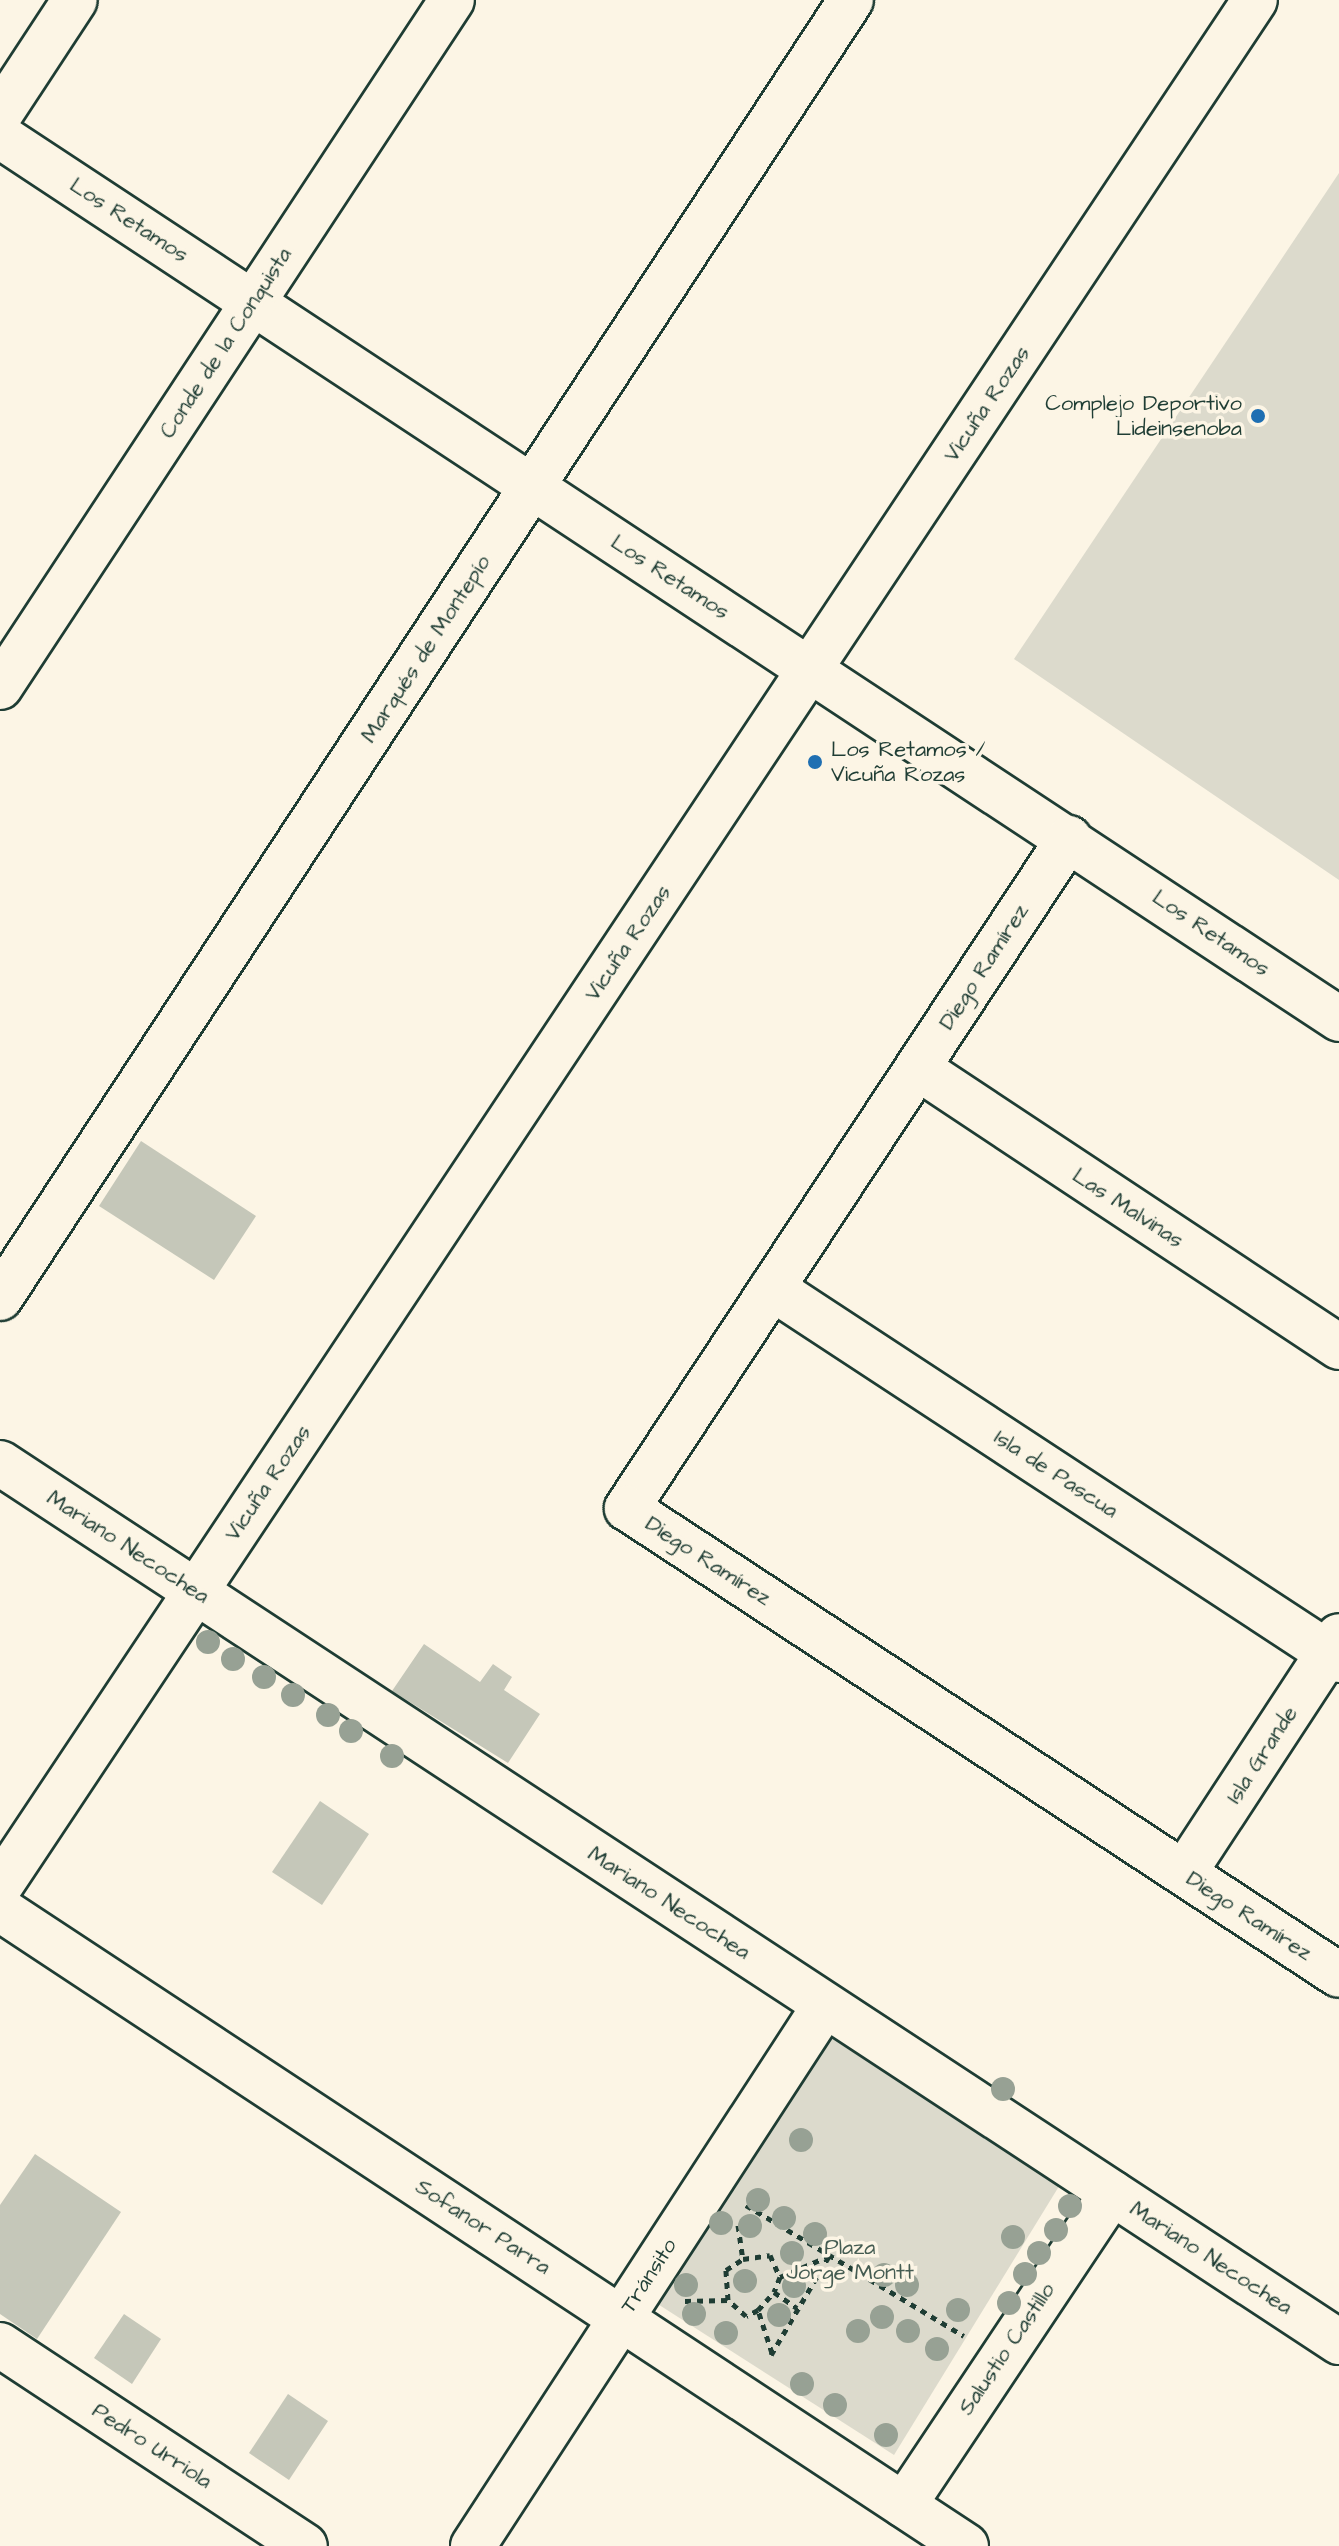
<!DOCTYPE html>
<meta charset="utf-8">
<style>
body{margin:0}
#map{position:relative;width:1339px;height:2546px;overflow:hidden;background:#fcf5e5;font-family:"Architects Daughter",sans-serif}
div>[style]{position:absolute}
.green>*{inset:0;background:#dcdacc}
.building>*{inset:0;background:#c5c7b9}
.path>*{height:5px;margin-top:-2.5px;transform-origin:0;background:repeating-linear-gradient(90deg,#1f3d34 0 6px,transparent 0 12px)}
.roads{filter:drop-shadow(2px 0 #1f3d34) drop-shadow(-2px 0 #1f3d34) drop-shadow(0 2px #1f3d34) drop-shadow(0 -2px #1f3d34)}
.street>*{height:44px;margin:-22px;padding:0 22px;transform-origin:22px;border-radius:22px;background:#fcf5e5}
.secondary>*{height:44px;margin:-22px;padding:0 22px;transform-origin:22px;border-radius:22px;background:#fcf5e5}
.trees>*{width:24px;height:24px;margin:-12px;border-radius:50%;background:#97a194}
.dots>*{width:22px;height:22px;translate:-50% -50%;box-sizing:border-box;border:4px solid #fcf5e5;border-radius:50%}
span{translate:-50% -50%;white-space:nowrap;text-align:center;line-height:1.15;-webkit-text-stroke:7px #fcf5e5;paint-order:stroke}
.street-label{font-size:22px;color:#1f3d34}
.poi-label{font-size:22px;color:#1f3d34}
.right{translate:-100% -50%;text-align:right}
.left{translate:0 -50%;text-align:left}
.park-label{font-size:22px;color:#455c52}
</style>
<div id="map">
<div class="green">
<i style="clip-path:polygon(1339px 173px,1339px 880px,1014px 659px)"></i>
<i style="clip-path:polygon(829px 2037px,1061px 2183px,894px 2455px,653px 2301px)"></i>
</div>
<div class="building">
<i style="clip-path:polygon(141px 1141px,256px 1216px,214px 1280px,99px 1206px)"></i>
<i style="clip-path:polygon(424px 1644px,480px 1682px,493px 1664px,512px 1677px,504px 1690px,540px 1714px,508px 1763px,392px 1691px)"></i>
<i style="clip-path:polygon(320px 1801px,369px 1834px,322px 1905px,272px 1872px)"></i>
<i style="clip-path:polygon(35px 2154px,121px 2212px,37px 2339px,0 2314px,0 2205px)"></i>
<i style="clip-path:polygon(124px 2314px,161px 2339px,132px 2384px,94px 2358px)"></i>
<i style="clip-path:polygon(288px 2394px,328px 2421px,289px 2480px,249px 2453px)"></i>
</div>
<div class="path">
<i style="left:746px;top:2205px;width:254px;rotate:31deg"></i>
<i style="left:738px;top:2225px;width:34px;rotate:82deg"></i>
<i style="left:780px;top:2277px;width:16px;rotate:112deg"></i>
<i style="left:774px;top:2292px;width:28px;rotate:35deg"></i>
<i style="left:685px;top:2301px;width:43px;rotate:-1.3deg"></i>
<i style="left:758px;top:2310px;width:24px;rotate:-48deg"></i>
<i style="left:772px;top:2353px;width:45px;rotate:-108deg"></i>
<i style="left:758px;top:2310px;width:13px;rotate:153deg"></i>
<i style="left:746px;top:2316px;width:24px;rotate:-138deg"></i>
<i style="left:728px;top:2300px;width:30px;rotate:-94deg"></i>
<i style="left:726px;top:2270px;width:20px;rotate:-33deg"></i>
<i style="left:743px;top:2259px;width:27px;rotate:-8deg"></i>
<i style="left:770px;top:2255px;width:24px;rotate:66deg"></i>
<i style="left:780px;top:2277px;width:53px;rotate:-23.2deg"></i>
<i style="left:771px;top:2355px;width:115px;rotate:-59.6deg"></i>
</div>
<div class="roads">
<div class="street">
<i style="left:0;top:114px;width:136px;rotate:-56.7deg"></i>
<i style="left:0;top:136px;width:1604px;rotate:33.4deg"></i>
<i style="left:0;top:687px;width:822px;rotate:-56.66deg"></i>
<i style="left:1069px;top:838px;width:803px;rotate:123.41deg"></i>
<i style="left:627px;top:1508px;width:851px;rotate:33.26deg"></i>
<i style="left:918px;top:1068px;width:505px;rotate:33.53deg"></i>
<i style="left:772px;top:1288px;width:678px;rotate:33.27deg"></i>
<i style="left:0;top:1298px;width:1552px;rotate:-56.75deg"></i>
<i style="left:0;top:1463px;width:1602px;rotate:33.28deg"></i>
<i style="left:1184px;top:1873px;width:283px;rotate:-56.8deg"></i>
<i style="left:0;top:1909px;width:1157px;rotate:33.4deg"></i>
<i style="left:0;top:2345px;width:365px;rotate:33.4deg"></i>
<i style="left:904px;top:2505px;width:375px;rotate:-56.3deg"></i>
<i style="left:473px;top:2546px;width:645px;rotate:-56.95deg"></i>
</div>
<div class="secondary">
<i style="left:0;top:1886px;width:2265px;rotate:-56.36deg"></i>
</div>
</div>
<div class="trees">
<i style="left:208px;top:1642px"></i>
<i style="left:233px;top:1659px"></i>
<i style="left:264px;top:1677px"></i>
<i style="left:293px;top:1695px"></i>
<i style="left:328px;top:1715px"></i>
<i style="left:351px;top:1731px"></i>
<i style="left:392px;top:1756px"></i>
<i style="left:1003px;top:2089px"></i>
<i style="left:801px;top:2140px"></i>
<i style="left:758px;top:2200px"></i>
<i style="left:1070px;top:2206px"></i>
<i style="left:784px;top:2218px"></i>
<i style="left:721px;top:2223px"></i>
<i style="left:750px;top:2226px"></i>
<i style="left:1056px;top:2230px"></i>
<i style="left:815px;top:2234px"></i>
<i style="left:1013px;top:2237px"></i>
<i style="left:792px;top:2253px"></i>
<i style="left:1039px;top:2253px"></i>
<i style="left:1025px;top:2274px"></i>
<i style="left:884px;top:2275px"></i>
<i style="left:745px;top:2281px"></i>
<i style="left:686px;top:2285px"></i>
<i style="left:907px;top:2285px"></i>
<i style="left:794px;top:2286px"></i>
<i style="left:1009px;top:2303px"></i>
<i style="left:958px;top:2310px"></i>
<i style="left:694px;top:2314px"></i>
<i style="left:779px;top:2315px"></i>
<i style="left:882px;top:2317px"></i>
<i style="left:858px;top:2331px"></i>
<i style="left:908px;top:2331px"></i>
<i style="left:726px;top:2333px"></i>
<i style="left:937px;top:2349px"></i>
<i style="left:802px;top:2384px"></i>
<i style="left:835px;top:2405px"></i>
<i style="left:886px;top:2435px"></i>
</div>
<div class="dots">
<i style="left:1258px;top:416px;background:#1f6fb2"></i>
<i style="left:815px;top:762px;background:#1f6fb2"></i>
</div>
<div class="street-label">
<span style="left:129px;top:220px;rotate:33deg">Los Retamos</span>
<span style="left:226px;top:343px;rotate:-57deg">Conde de la Conquista</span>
<span style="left:987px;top:404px;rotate:-56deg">Vicuña Rozas</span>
<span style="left:670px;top:577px;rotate:33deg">Los Retamos</span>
<span style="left:426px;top:649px;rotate:-57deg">Marqués de Montepío</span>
<span style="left:1211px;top:933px;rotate:34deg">Los Retamos</span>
<span style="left:628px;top:943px;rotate:-56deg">Vicuña Rozas</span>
<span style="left:984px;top:967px;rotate:-57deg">Diego Ramírez</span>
<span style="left:1128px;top:1208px;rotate:33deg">Las Malvinas</span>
<span style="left:1056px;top:1474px;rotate:33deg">Isla de Pascua</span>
<span style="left:268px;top:1483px;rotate:-56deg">Vicuña Rozas</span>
<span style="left:128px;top:1547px;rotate:33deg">Mariano Necochea</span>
<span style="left:708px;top:1561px;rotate:33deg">Diego Ramírez</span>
<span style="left:1262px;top:1755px;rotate:-57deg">Isla Grande</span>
<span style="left:669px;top:1903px;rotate:33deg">Mariano Necochea</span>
<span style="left:1249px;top:1916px;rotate:33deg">Diego Ramírez</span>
<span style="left:483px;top:2227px;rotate:33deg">Sofanor Parra</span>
<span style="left:1211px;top:2258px;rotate:33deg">Mariano Necochea</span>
<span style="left:649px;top:2276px;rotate:-57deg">Tránsito</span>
<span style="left:1007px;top:2349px;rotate:-56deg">Salustio Castillo</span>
<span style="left:152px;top:2446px;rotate:33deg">Pedro Urriola</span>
</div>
<div class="poi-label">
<span class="right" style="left:1242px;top:416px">Complejo Deportivo<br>Lideinsenoba</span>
<span class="left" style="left:831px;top:762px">Los Retamos /<br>Vicuña Rozas</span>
</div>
<div class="park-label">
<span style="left:850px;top:2260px">Plaza<br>Jorge Montt</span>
</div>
</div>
